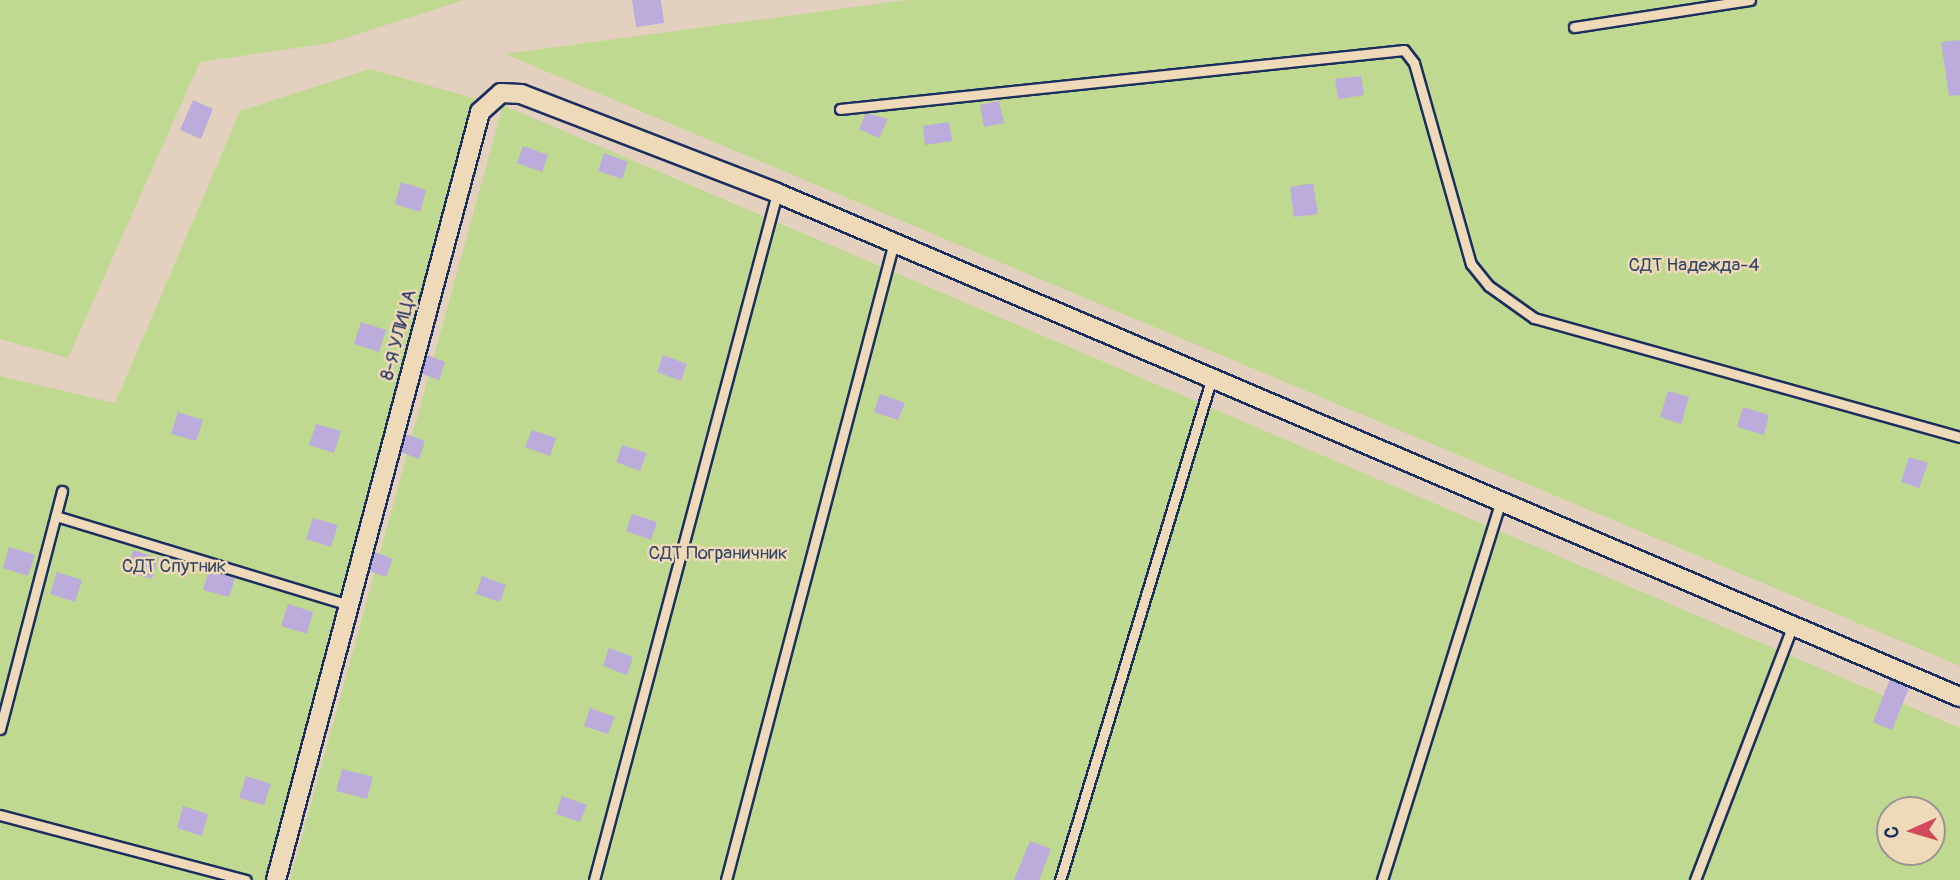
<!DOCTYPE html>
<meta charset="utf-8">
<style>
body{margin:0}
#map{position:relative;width:1960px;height:880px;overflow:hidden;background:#e4d0bf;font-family:Pangolin,sans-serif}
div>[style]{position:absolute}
.green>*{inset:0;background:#bfd990}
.building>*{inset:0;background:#bcacdc}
.roads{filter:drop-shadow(2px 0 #1b2f5e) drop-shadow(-2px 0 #1b2f5e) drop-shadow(0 2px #1b2f5e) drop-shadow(0 -2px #1b2f5e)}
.lane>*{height:9px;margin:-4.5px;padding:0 4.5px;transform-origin:4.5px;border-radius:4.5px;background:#eed9b8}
.street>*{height:18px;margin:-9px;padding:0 9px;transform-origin:9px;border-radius:9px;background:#eed9b8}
span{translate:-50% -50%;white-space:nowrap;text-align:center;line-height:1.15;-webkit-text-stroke:5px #eed9b8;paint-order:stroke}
.park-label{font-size:19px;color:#344866}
.street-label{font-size:19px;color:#1b2f5e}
.north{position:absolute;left:1876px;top:796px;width:70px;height:70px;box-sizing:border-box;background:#eed9b8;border:2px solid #9a9594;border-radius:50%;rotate:266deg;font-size:19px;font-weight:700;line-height:28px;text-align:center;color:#1b2f5e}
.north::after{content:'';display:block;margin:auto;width:24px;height:32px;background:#d1495b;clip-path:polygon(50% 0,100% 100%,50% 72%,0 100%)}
</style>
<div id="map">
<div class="green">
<i style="clip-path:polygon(0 0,464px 0,330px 43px,200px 62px,68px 358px,0 339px)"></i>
<i style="clip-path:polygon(906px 0,1960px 0,1960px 666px,505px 54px)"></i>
<i style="clip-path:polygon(370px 69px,480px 100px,271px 880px,0 880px,0 376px,115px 403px,240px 111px)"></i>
<i style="clip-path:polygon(evenodd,503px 105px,1960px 728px,1960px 880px,290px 880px,503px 105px,1890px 810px,1932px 810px,1932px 852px,1890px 852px,1890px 810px)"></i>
</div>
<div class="building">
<i style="clip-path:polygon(632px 0,661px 0,664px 23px,636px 27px)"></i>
<i style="clip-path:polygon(1960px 40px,1960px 95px,1949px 96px,1941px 42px)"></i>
<i style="clip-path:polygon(1361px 76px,1364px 95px,1338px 99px,1335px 79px)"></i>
<i style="clip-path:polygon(193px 100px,213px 109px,201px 139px,180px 130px)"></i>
<i style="clip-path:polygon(999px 101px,1004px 123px,984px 127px,980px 105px)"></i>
<i style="clip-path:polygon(866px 113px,888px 119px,879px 138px,859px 129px)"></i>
<i style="clip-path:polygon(949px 122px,952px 141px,925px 145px,923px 126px)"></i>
<i style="clip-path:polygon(523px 146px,548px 155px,542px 172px,517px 163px)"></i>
<i style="clip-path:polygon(604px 153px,628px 162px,622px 179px,598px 171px)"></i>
<i style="clip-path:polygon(401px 182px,426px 190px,420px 212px,395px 204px)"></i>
<i style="clip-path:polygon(1313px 183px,1318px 214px,1294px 217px,1290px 187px)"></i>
<i style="clip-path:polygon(361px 322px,386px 330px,379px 352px,354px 344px)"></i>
<i style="clip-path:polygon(427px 355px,445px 362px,439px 380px,422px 374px)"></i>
<i style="clip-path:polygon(663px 355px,687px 364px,681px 381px,657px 372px)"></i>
<i style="clip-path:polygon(1668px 391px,1689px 397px,1681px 424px,1660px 417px)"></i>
<i style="clip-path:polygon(880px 394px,905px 403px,898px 420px,874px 412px)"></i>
<i style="clip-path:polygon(1743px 407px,1769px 415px,1764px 435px,1737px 427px)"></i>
<i style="clip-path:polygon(178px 412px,203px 420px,196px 441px,171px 434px)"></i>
<i style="clip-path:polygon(316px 424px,341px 431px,334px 453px,309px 445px)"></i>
<i style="clip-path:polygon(532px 430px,556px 438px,550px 456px,525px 447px)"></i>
<i style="clip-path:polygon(406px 434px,425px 441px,419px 459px,401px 452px)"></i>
<i style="clip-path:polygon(622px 445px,647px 453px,640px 471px,616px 462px)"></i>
<i style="clip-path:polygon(1909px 457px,1928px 463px,1919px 488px,1901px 482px)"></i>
<i style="clip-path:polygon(632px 514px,657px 522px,651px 540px,626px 531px)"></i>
<i style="clip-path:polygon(313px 518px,338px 525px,331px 547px,306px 539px)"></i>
<i style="clip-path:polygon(9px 547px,35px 555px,28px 576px,3px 568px)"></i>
<i style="clip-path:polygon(133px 550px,158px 558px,152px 579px,127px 572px)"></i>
<i style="clip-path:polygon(375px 552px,393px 559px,386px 577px,370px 571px)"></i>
<i style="clip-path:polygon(209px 570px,235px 578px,229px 597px,203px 590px)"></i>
<i style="clip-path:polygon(57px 572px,82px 580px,75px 602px,50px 594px)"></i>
<i style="clip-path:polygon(482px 576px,506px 585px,500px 602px,476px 594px)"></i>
<i style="clip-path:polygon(288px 604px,313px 612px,307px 634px,281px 626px)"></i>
<i style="clip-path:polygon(609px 648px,633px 657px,627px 675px,603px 666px)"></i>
<i style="clip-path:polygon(1890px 679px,1909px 688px,1892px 730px,1873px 722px)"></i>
<i style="clip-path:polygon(590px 708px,615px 717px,608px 734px,584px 726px)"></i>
<i style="clip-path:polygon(342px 769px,373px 777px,367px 799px,336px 791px)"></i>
<i style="clip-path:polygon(246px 776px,271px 784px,264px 805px,239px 798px)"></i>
<i style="clip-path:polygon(562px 796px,587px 805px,580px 822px,556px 814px)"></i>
<i style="clip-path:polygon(183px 806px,208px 814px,202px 836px,177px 828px)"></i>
<i style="clip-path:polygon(1030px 841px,1051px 849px,1039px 880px,1014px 880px)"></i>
</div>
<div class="roads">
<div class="lane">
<i style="left:1574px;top:27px;width:178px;rotate:-8.7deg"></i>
<i style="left:840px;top:109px;width:567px;rotate:-5.97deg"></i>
<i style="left:1404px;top:50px;width:16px;rotate:52deg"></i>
<i style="left:1414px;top:63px;width:209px;rotate:74.2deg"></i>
<i style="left:1471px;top:264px;width:28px;rotate:51deg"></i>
<i style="left:1489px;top:286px;width:55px;rotate:35.4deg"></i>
<i style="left:1534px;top:318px;width:442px;rotate:15.6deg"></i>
<i style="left:56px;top:516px;width:306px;rotate:16.9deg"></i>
<i style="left:0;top:729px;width:246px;rotate:-75.4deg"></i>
<i style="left:0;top:815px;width:254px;rotate:14.8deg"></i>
<i style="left:594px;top:880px;width:711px;rotate:-75.08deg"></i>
<i style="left:726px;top:880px;width:660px;rotate:-75.25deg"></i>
<i style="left:1060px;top:880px;width:525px;rotate:-73.19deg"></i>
<i style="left:1382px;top:880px;width:397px;rotate:-72.6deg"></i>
<i style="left:1695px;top:880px;width:273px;rotate:-69deg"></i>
</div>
<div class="street">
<i style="left:276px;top:880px;width:795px;rotate:-75.12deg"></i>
<i style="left:480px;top:112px;width:28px;rotate:-42deg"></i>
<i style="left:501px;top:93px;width:20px;rotate:3deg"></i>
<i style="left:521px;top:94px;width:274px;rotate:21.1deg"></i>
<i style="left:777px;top:193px;width:1286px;rotate:23.08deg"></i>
</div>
</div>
<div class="park-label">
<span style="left:1694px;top:266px">СДТ Надежда-4</span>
<span style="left:718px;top:554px">СДТ Пограничник</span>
<span style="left:174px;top:567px">СДТ Спутник</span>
</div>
<div class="street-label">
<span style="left:399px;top:335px;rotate:-75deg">8-Я УЛИЦА</span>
</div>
<div class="north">С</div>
</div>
